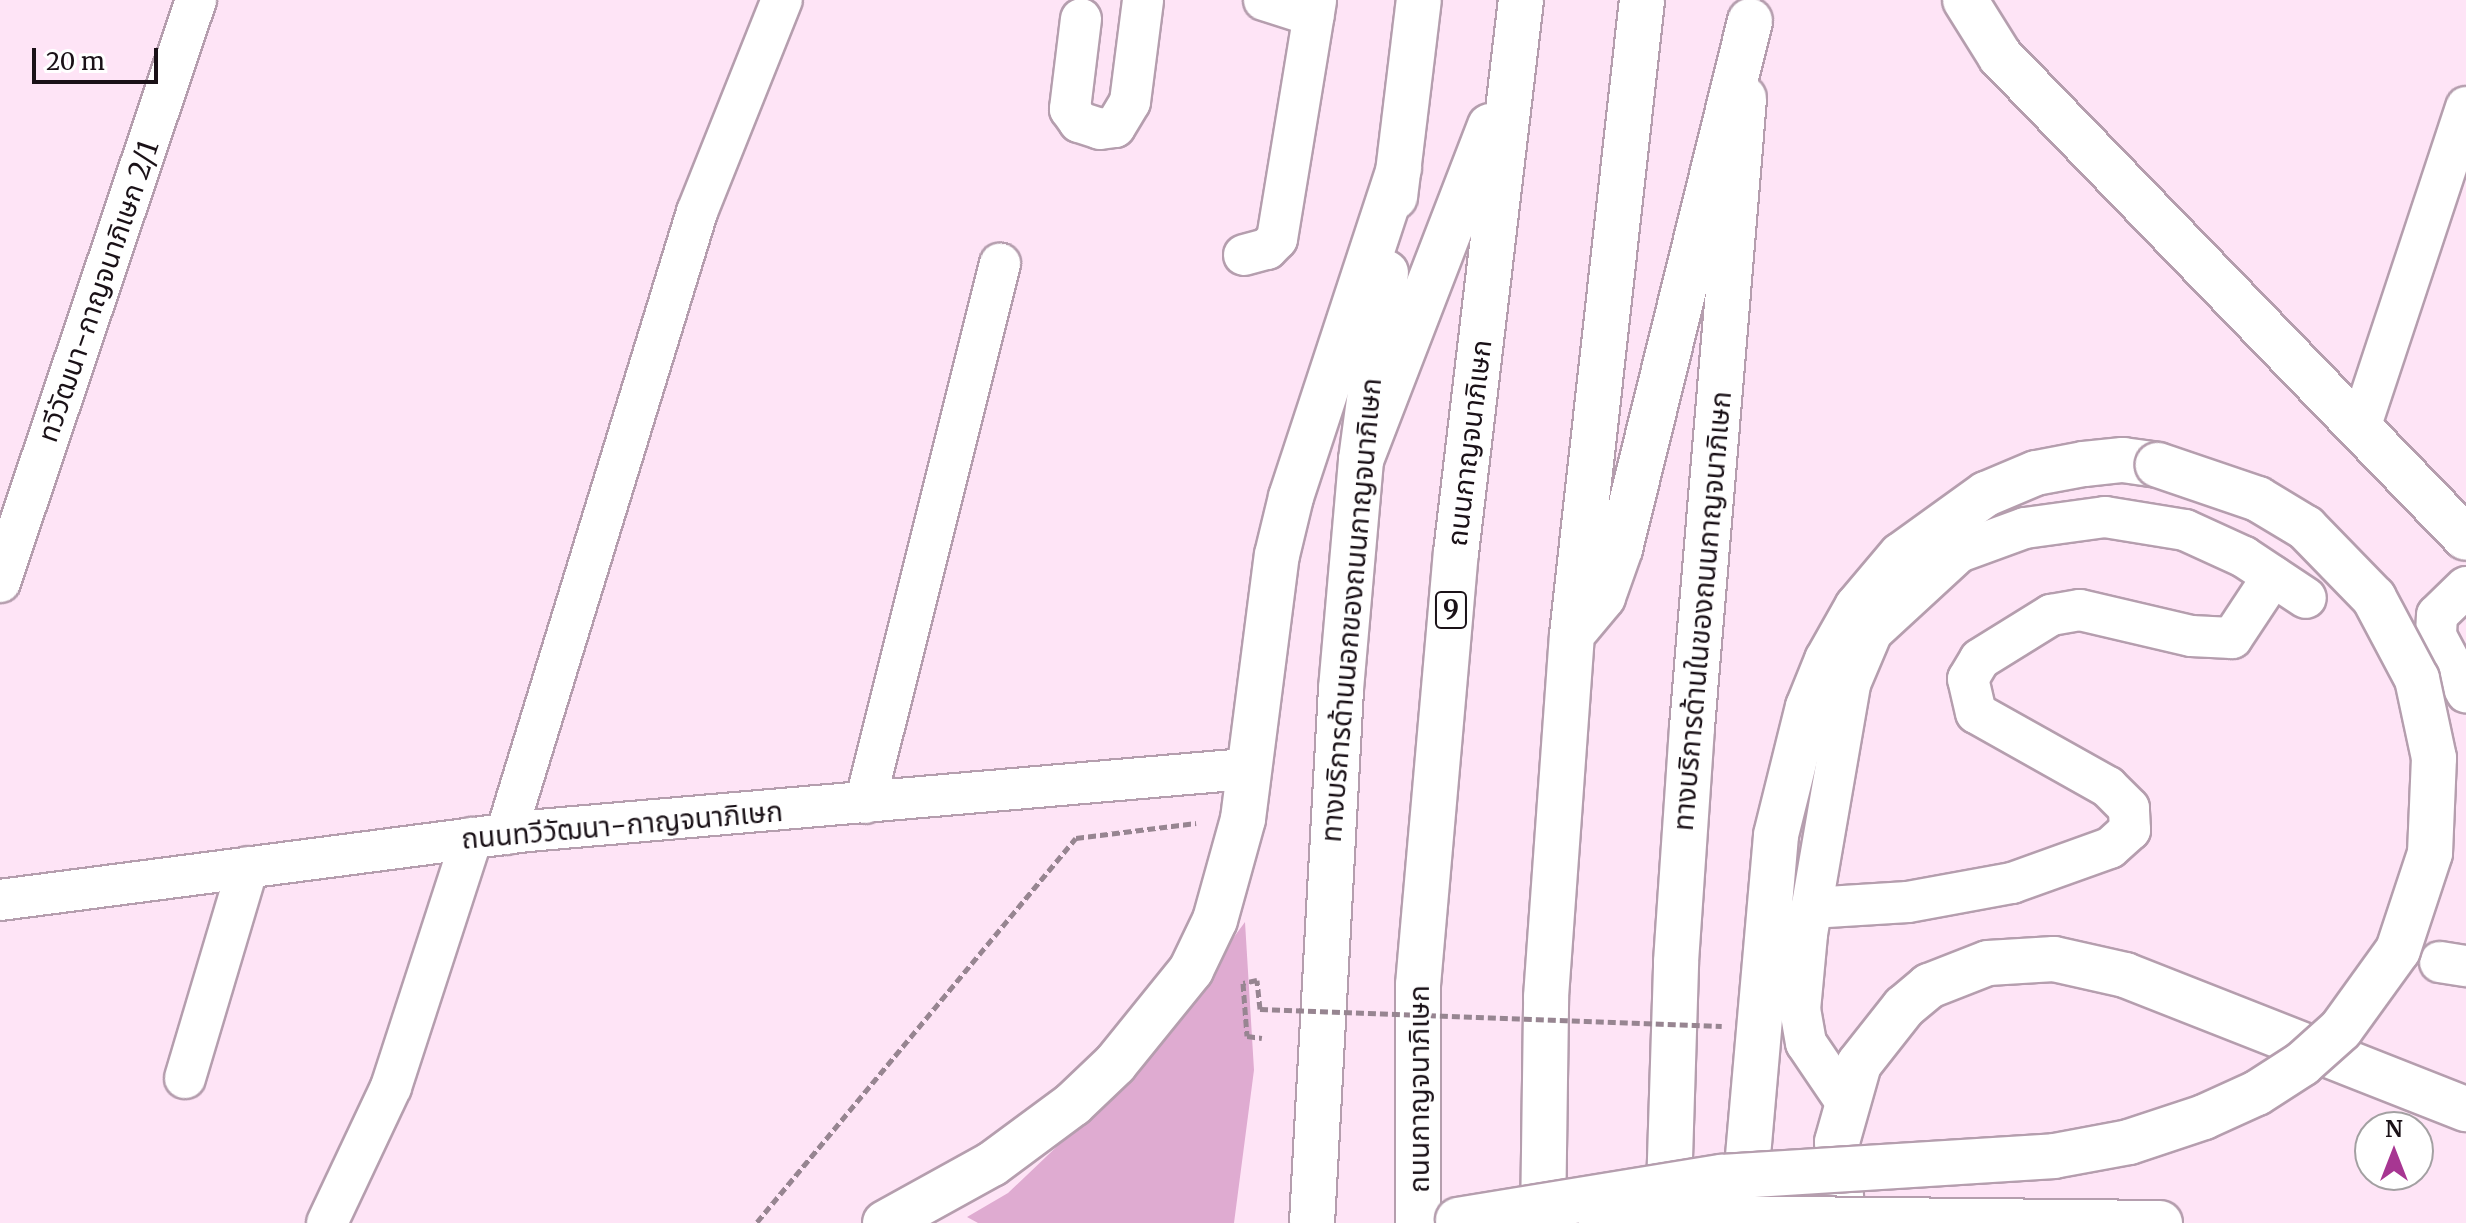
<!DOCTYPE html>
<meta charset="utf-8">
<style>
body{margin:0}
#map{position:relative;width:2466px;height:1223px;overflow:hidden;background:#fee4f6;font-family:Merriweather,"Noto Sans Thai",serif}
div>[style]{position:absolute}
.green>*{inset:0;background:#dfabd1}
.path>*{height:5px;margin-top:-2.5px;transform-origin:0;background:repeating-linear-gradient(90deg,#978591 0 8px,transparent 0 12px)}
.roads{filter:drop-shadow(2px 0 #b59eae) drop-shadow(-2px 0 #b59eae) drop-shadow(0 2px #b59eae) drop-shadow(0 -2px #b59eae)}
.minor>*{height:40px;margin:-20px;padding:0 20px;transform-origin:20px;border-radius:20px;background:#fff}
.major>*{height:44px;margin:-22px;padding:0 22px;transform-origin:22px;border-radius:22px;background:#fff}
.highway>*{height:44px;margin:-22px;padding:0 22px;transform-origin:22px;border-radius:22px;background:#fff}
.path-bridge>*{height:5px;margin-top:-2.5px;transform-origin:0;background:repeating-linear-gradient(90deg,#978591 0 8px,transparent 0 12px)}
.bridges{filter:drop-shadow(2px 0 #b59eae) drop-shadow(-2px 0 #b59eae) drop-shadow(0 2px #b59eae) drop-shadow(0 -2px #b59eae)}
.major-bridge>*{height:44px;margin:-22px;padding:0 22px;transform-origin:22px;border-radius:22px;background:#fff}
span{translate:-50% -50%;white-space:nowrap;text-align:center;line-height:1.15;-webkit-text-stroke:6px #fff;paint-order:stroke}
.shield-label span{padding:2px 6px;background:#fff;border:2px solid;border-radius:6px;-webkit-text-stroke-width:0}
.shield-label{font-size:26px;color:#1a1117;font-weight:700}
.street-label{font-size:28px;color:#1a1117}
.north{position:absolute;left:2354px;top:1111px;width:80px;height:80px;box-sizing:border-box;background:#fff;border:2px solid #a3a0a2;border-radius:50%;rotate:0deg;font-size:22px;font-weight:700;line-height:32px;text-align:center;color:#1a1117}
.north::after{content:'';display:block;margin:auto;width:28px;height:36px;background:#a73692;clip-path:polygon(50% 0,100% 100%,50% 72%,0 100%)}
.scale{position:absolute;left:32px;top:48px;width:126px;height:36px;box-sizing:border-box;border:4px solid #1a1117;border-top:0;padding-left:10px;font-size:24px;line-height:28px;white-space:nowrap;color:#1a1117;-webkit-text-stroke:6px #fff;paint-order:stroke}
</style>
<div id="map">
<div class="green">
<i style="clip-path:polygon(1245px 922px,1254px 1070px,1234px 1223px,978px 1223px,967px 1217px,1008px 1193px,1134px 1073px)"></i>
</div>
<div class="path">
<i style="left:1260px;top:1009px;width:29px;rotate:-96deg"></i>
<i style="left:1257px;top:980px;width:14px;rotate:168deg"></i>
<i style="left:1243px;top:983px;width:53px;rotate:85.7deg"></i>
<i style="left:1247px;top:1036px;width:15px;rotate:8deg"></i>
<i style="left:757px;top:1222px;width:499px;rotate:-50.3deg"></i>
<i style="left:1076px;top:838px;width:121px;rotate:-7.1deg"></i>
</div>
<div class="roads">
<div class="minor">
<i style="left:1264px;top:0;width:52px;rotate:17.7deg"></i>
<i style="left:1081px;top:19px;width:91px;rotate:97deg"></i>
<i style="left:1070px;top:109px;width:16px;rotate:55deg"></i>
<i style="left:1079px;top:122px;width:22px;rotate:18deg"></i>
<i style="left:1100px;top:129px;width:15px;rotate:-8deg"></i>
<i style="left:1115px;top:127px;width:29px;rotate:-59deg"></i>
<i style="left:1130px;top:102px;width:103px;rotate:-82.7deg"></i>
<i style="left:1244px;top:255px;width:24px;rotate:-15deg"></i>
<i style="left:1267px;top:249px;width:14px;rotate:-45deg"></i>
<i style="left:1277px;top:239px;width:242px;rotate:-80.7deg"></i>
<i style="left:2360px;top:428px;width:338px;rotate:-71.7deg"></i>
<i style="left:0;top:582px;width:614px;rotate:-71.39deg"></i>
<i style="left:2466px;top:587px;width:40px;rotate:136deg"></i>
<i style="left:2437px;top:615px;width:21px;rotate:93deg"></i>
<i style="left:2436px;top:636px;width:64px;rotate:61.8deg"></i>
<i style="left:865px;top:803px;width:556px;rotate:-75.94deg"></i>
<i style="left:506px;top:834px;width:651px;rotate:-72.93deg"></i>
<i style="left:697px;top:212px;width:228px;rotate:-68.2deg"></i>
<i style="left:0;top:900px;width:532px;rotate:-7.45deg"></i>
<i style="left:528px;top:831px;width:721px;rotate:-4.94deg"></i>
<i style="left:1811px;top:908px;width:97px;rotate:-3.5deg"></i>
<i style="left:1908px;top:902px;width:106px;rotate:-10.4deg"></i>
<i style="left:2012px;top:883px;width:104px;rotate:-19.7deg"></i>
<i style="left:2110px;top:848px;width:27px;rotate:-42deg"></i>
<i style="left:2130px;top:830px;width:22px;rotate:-93deg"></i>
<i style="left:2129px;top:808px;width:30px;rotate:-135deg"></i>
<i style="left:2108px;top:787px;width:151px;rotate:-150.7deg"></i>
<i style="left:1976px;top:713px;width:35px;rotate:-103deg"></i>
<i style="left:1968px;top:679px;width:23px;rotate:-59deg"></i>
<i style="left:1980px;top:659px;width:84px;rotate:-31.8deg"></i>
<i style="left:2051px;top:615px;width:29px;rotate:-10deg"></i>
<i style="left:2080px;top:610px;width:114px;rotate:13.2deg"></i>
<i style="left:2191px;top:636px;width:41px;rotate:2.8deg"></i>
<i style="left:2232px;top:638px;width:74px;rotate:-56.5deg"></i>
<i style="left:2440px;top:962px;width:26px;rotate:9deg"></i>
<i style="left:185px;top:1078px;width:220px;rotate:-73.4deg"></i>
<i style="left:1846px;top:1102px;width:71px;rotate:-124.1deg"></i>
<i style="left:1806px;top:1043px;width:34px;rotate:-100deg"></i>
<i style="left:1800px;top:1010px;width:76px;rotate:-84.7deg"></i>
<i style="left:1807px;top:934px;width:254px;rotate:-80.2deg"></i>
<i style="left:1850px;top:684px;width:56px;rotate:-67.1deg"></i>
<i style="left:1872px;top:632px;width:118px;rotate:-42.6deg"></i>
<i style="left:1959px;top:552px;width:70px;rotate:-20deg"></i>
<i style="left:2025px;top:528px;width:81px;rotate:-7.8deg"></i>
<i style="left:2105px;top:517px;width:81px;rotate:9.2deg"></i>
<i style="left:2185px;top:530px;width:65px;rotate:24.6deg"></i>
<i style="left:2244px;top:557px;width:74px;rotate:33.5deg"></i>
<i style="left:327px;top:1223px;width:150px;rotate:-64.8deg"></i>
<i style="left:391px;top:1087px;width:262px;rotate:-72deg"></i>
</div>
<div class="major">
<i style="left:1965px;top:0;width:66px;rotate:58deg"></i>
<i style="left:2000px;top:56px;width:670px;rotate:45.97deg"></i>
<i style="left:1395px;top:197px;width:198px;rotate:-83.1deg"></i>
<i style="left:1743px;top:1213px;width:379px;rotate:-85deg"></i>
<i style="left:1776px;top:835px;width:132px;rotate:-76deg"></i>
<i style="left:1808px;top:707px;width:51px;rotate:-68deg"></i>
<i style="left:1827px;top:660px;width:61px;rotate:-60.5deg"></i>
<i style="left:1857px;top:607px;width:68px;rotate:-49.8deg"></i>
<i style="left:1901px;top:555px;width:105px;rotate:-35.7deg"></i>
<i style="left:1986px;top:494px;width:54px;rotate:-22.8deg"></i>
<i style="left:2036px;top:473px;width:49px;rotate:-10.6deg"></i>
<i style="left:2084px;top:464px;width:39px;rotate:-6deg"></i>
<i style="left:2123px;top:460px;width:35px;rotate:8deg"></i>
<i style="left:1668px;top:1222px;width:260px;rotate:-88.2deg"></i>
<i style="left:1676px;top:962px;width:236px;rotate:-86.1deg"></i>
<i style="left:1692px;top:727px;width:631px;rotate:-85.27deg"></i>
<i style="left:885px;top:1223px;width:122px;rotate:-28.9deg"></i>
<i style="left:992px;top:1164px;width:101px;rotate:-36.5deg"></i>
<i style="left:1073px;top:1104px;width:58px;rotate:-43.6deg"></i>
<i style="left:1115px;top:1064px;width:121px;rotate:-51deg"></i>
<i style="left:1191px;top:970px;width:55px;rotate:-64.4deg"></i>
<i style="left:1215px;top:920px;width:105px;rotate:-74.5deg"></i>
<i style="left:1243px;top:819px;width:266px;rotate:-82.7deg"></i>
<i style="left:1277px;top:555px;width:60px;rotate:-76.4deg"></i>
<i style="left:1291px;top:497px;width:346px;rotate:-71.8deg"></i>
<i style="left:1312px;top:1223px;width:535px;rotate:-86.89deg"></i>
<i style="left:1341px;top:689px;width:230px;rotate:-85deg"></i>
<i style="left:1361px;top:460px;width:189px;rotate:-82.4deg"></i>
<i style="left:1843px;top:1223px;width:81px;rotate:-94.2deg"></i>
<i style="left:1837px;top:1142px;width:81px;rotate:-74.2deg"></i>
<i style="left:1859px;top:1064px;width:73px;rotate:-51.7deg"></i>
<i style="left:1904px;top:1007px;width:33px;rotate:-40deg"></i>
<i style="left:1929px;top:986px;width:63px;rotate:-21.3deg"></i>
<i style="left:1988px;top:963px;width:66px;rotate:-3.5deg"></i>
<i style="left:2054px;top:959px;width:73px;rotate:12.7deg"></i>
<i style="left:2125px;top:975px;width:366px;rotate:21.5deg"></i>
</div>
<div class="highway">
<i style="left:1361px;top:460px;width:358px;rotate:-68.9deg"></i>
<i style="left:1578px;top:627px;width:39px;rotate:-50deg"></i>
<i style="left:1603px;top:597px;width:51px;rotate:-70.5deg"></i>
<i style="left:1620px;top:549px;width:544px;rotate:-76.17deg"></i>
<i style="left:1418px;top:1223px;width:238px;rotate:-90deg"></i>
<i style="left:1418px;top:985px;width:434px;rotate:-85deg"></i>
<i style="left:1456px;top:553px;width:557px;rotate:-83.3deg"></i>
<i style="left:1543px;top:1223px;width:226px;rotate:-89.2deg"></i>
<i style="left:1546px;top:997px;width:363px;rotate:-85.9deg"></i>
<i style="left:1572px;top:635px;width:639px;rotate:-83.71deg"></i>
</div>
</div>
<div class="path-bridge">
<i style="left:1260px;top:1009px;width:462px;rotate:2.1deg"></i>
</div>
<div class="bridges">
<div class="major-bridge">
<i style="left:1600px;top:1217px;width:560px;rotate:0.61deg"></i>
<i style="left:1458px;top:1220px;width:267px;rotate:-9.3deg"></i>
<i style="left:1722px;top:1177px;width:333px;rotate:-3.6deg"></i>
<i style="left:2054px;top:1156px;width:76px;rotate:-10.6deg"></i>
<i style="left:2129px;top:1142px;width:79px;rotate:-18.4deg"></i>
<i style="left:2204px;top:1117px;width:58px;rotate:-24.4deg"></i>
<i style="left:2257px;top:1093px;width:54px;rotate:-32.8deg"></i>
<i style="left:2302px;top:1064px;width:52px;rotate:-41.9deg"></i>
<i style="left:2341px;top:1029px;width:97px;rotate:-54.2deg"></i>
<i style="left:2398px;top:950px;width:102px;rotate:-71.7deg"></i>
<i style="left:2430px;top:853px;width:95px;rotate:-87.6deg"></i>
<i style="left:2434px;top:758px;width:81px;rotate:-102.1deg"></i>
<i style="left:2417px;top:679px;width:92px;rotate:-118deg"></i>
<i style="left:2374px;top:598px;width:98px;rotate:-134.2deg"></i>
<i style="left:2306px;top:528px;width:56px;rotate:-148.9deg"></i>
<i style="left:2258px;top:499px;width:106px;rotate:-161.2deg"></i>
</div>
</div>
<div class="shield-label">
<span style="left:1451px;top:610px">9</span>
</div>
<div class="street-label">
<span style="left:98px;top:291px;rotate:-71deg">ทวีวัฒนา-กาญจนาภิเษก 2/1</span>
<span style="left:1469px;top:443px;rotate:-83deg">ถนนกาญจนาภิเษก</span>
<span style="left:1351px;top:610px;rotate:-85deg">ทางบริการด้านนอกของถนนกาญจนาภิเษก</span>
<span style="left:1702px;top:611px;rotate:-85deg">ทางบริการด้านในของถนนกาญจนาภิเษก</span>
<span style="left:622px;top:825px;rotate:-5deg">ถนนทวีวัฒนา-กาญจนาภิเษก</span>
<span style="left:1419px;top:1089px;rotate:-90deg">ถนนกาญจนาภิเษก</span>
</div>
<div class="north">N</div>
<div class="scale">20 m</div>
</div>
